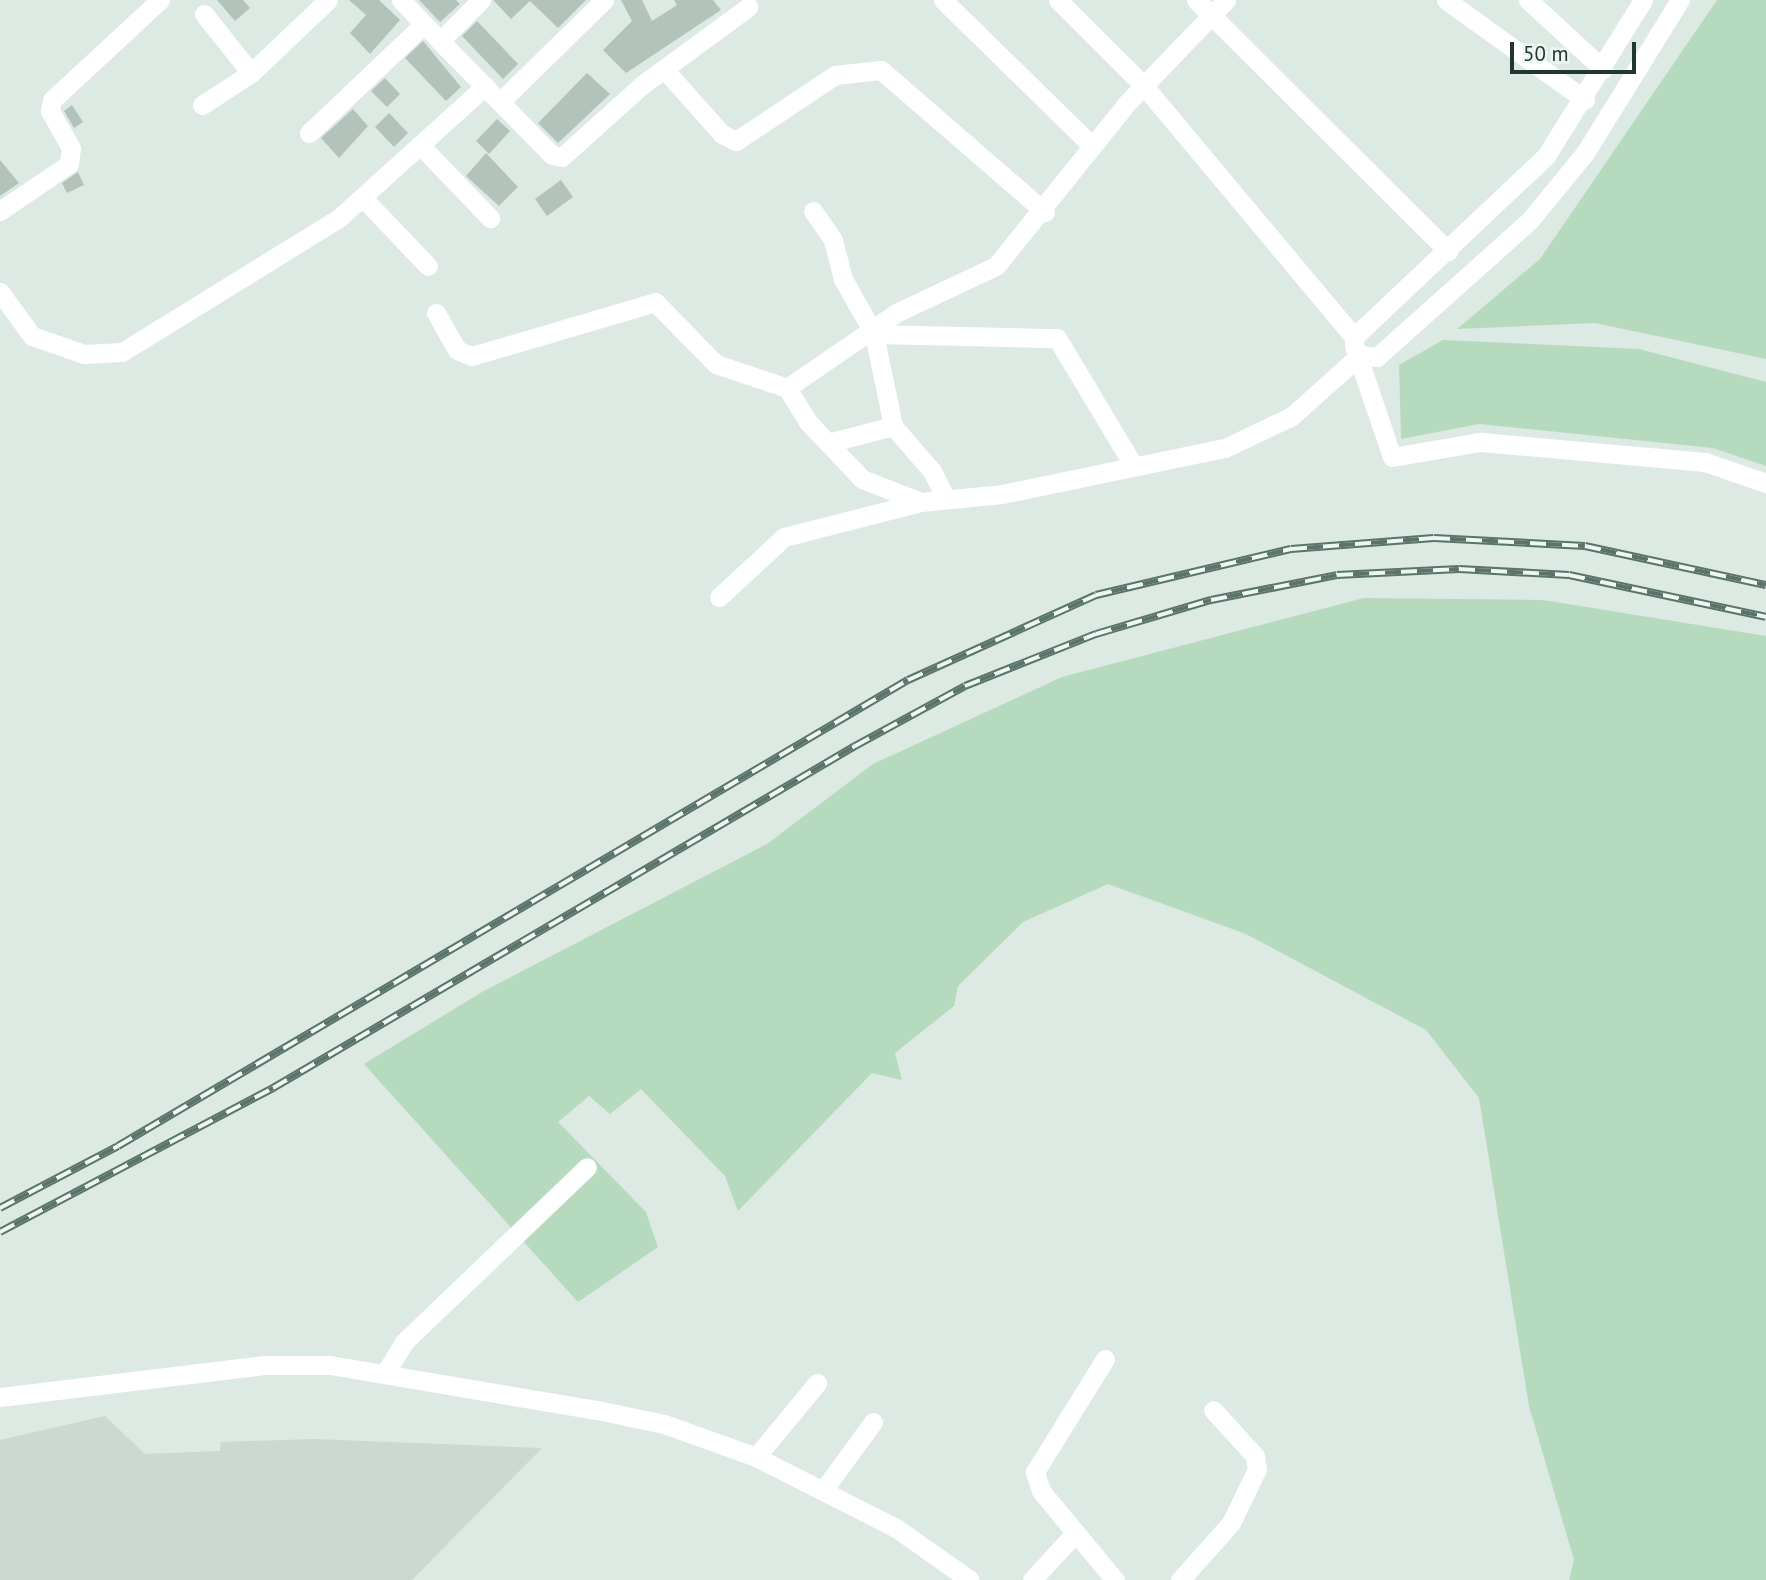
<!DOCTYPE html>
<style>
body{margin:0}
#map{position:relative;width:1766px;height:1580px;overflow:hidden;background:#dde9e3;font-family:"PT Sans",sans-serif}
div>[style]{position:absolute}
.built>*{inset:0;background:#ccd8d1}
.green>*{inset:0;background:#b6dabd}
.building>*{inset:0;background:#b3c3bb}
.minor>*{height:19px;margin:-9.5px;padding:0 9.5px;transform-origin:9.5px;border-radius:9.5px;background:#fff}
.rail>*{height:8px;margin-top:-4px;transform-origin:0;background:repeating-linear-gradient(90deg,#edf6f1 0 16px,#5a746a 0 32px);box-sizing:border-box;border-block:2px solid #5a746a}
span{translate:-50% -50%;white-space:nowrap;text-align:center;line-height:1.15;-webkit-text-stroke:6px #edf6f1;paint-order:stroke}
.scale{position:absolute;left:1510px;top:42px;width:126px;height:32px;box-sizing:border-box;border:4px solid #20382f;border-top:0;padding-left:9px;font-size:21px;line-height:24px;white-space:nowrap;color:#20382f;-webkit-text-stroke:5px #edf6f1;paint-order:stroke}
</style>
<div id="map">
<div class="built">
<i style="clip-path:polygon(105px 1416px,145px 1454px,220px 1451px,221px 1442px,314px 1439px,542px 1448px,412px 1580px,0 1580px,0 1440px)"></i>
</div>
<div class="green">
<i style="clip-path:polygon(1717px 0,1766px 0,1766px 359px,1595px 323px,1457px 329px,1540px 259px)"></i>
<i style="clip-path:polygon(1443px 340px,1639px 349px,1766px 382px,1766px 466px,1713px 448px,1479px 424px,1401px 439px,1399px 365px)"></i>
<i style="clip-path:polygon(1364px 598px,1543px 600px,1766px 636px,1766px 1580px,1569px 1580px,1574px 1560px,1529px 1406px,1479px 1098px,1426px 1030px,1246px 934px,1108px 884px,1023px 922px,958px 986px,954px 1006px,895px 1053px,902px 1080px,872px 1073px,738px 1211px,725px 1176px,641px 1089px,610px 1114px,589px 1096px,558px 1122px,646px 1212px,658px 1247px,578px 1302px,364px 1064px,482px 992px,767px 844px,873px 764px,1062px 677px)"></i>
</div>
<div class="building">
<i style="clip-path:polygon(217px 0,243px 0,250px 8px,235px 21px)"></i>
<i style="clip-path:polygon(349px 0,379px 0,400px 20px,370px 54px,350px 33px,366px 15px)"></i>
<i style="clip-path:polygon(419px 0,456px 0,460px 4px,440px 22px)"></i>
<i style="clip-path:polygon(493px 0,586px 0,558px 28px,530px 1px,511px 19px)"></i>
<i style="clip-path:polygon(621px 0,642px 0,652px 21px,677px 5px,674px 0,713px 0,721px 10px,626px 73px,603px 50px,632px 21px)"></i>
<i style="clip-path:polygon(477px 21px,518px 64px,503px 79px,462px 36px)"></i>
<i style="clip-path:polygon(423px 41px,461px 87px,446px 101px,405px 58px)"></i>
<i style="clip-path:polygon(587px 73px,610px 94px,558px 143px,538px 123px)"></i>
<i style="clip-path:polygon(385px 78px,400px 94px,387px 107px,371px 91px)"></i>
<i style="clip-path:polygon(72px 105px,83px 122px,74px 128px,64px 111px)"></i>
<i style="clip-path:polygon(353px 109px,368px 126px,339px 158px,321px 138px)"></i>
<i style="clip-path:polygon(389px 113px,408px 133px,394px 147px,375px 127px)"></i>
<i style="clip-path:polygon(497px 119px,510px 131px,489px 154px,476px 141px)"></i>
<i style="clip-path:polygon(486px 153px,518px 187px,499px 206px,466px 176px)"></i>
<i style="clip-path:polygon(0 160px,19px 183px,0 196px)"></i>
<i style="clip-path:polygon(78px 172px,84px 185px,67px 193px,62px 183px)"></i>
<i style="clip-path:polygon(561px 180px,573px 197px,547px 216px,535px 199px)"></i>
</div>
<div class="minor">
<i style="left:401px;top:0;width:57px;rotate:46.4deg"></i>
<i style="left:440px;top:41px;width:58px;rotate:-45deg"></i>
<i style="left:943px;top:0;width:207px;rotate:44.4deg"></i>
<i style="left:1058px;top:0;width:122px;rotate:45deg"></i>
<i style="left:1144px;top:86px;width:327px;rotate:50.1deg"></i>
<i style="left:1196px;top:0;width:356px;rotate:44.9deg"></i>
<i style="left:1446px;top:0;width:171px;rotate:35.7deg"></i>
<i style="left:1528px;top:0;width:102px;rotate:42.6deg"></i>
<i style="left:1643px;top:0;width:184px;rotate:121.9deg"></i>
<i style="left:1546px;top:156px;width:264px;rotate:136.7deg"></i>
<i style="left:1354px;top:337px;width:8px;rotate:90deg"></i>
<i style="left:1354px;top:345px;width:118px;rotate:71.3deg"></i>
<i style="left:1392px;top:457px;width:90px;rotate:-9.6deg"></i>
<i style="left:1481px;top:442px;width:225px;rotate:5.1deg"></i>
<i style="left:1705px;top:462px;width:65px;rotate:19deg"></i>
<i style="left:204px;top:14px;width:75px;rotate:51.5deg"></i>
<i style="left:440px;top:41px;width:160px;rotate:45.5deg"></i>
<i style="left:552px;top:155px;width:10px;rotate:11deg"></i>
<i style="left:562px;top:157px;width:108px;rotate:-42deg"></i>
<i style="left:642px;top:85px;width:132px;rotate:-36.3deg"></i>
<i style="left:664px;top:69px;width:87px;rotate:48.3deg"></i>
<i style="left:722px;top:134px;width:16px;rotate:27deg"></i>
<i style="left:736px;top:141px;width:119px;rotate:-33.7deg"></i>
<i style="left:835px;top:75px;width:46px;rotate:-6.2deg"></i>
<i style="left:881px;top:70px;width:217px;rotate:40.9deg"></i>
<i style="left:501px;top:101px;width:144px;rotate:-44.4deg"></i>
<i style="left:202px;top:105px;width:59px;rotate:-33.1deg"></i>
<i style="left:251px;top:73px;width:106px;rotate:-43.5deg"></i>
<i style="left:309px;top:133px;width:158px;rotate:-43.5deg"></i>
<i style="left:421px;top:146px;width:100px;rotate:46.2deg"></i>
<i style="left:363px;top:198px;width:94px;rotate:46.3deg"></i>
<i style="left:0;top:211px;width:83px;rotate:-34.3deg"></i>
<i style="left:69px;top:164px;width:16px;rotate:-83deg"></i>
<i style="left:71px;top:148px;width:43px;rotate:-119.6deg"></i>
<i style="left:50px;top:111px;width:11px;rotate:-80deg"></i>
<i style="left:52px;top:100px;width:147px;rotate:-42.8deg"></i>
<i style="left:813px;top:211px;width:35px;rotate:55deg"></i>
<i style="left:833px;top:240px;width:40px;rotate:75.6deg"></i>
<i style="left:843px;top:279px;width:63px;rotate:60.6deg"></i>
<i style="left:874px;top:334px;width:94px;rotate:78.3deg"></i>
<i style="left:893px;top:426px;width:60px;rotate:49.1deg"></i>
<i style="left:932px;top:471px;width:31px;rotate:63deg"></i>
<i style="left:0;top:292px;width:54px;rotate:54deg"></i>
<i style="left:32px;top:336px;width:55px;rotate:19.1deg"></i>
<i style="left:84px;top:354px;width:38px;rotate:-3deg"></i>
<i style="left:122px;top:352px;width:255px;rotate:-31.7deg"></i>
<i style="left:339px;top:218px;width:197px;rotate:-42.1deg"></i>
<i style="left:436px;top:313px;width:43px;rotate:60.4deg"></i>
<i style="left:457px;top:350px;width:16px;rotate:22deg"></i>
<i style="left:472px;top:356px;width:191px;rotate:-16.4deg"></i>
<i style="left:655px;top:302px;width:87px;rotate:45.5deg"></i>
<i style="left:716px;top:364px;width:75px;rotate:18.7deg"></i>
<i style="left:787px;top:388px;width:132px;rotate:-34.5deg"></i>
<i style="left:896px;top:313px;width:110px;rotate:-25.2deg"></i>
<i style="left:996px;top:266px;width:209px;rotate:-51.2deg"></i>
<i style="left:1127px;top:103px;width:143px;rotate:-46.1deg"></i>
<i style="left:874px;top:334px;width:183px;rotate:1.3deg"></i>
<i style="left:1057px;top:338px;width:148px;rotate:59.1deg"></i>
<i style="left:1360px;top:355px;width:17px;rotate:7deg"></i>
<i style="left:1377px;top:357px;width:205px;rotate:-41.8deg"></i>
<i style="left:1530px;top:220px;width:87px;rotate:-50.6deg"></i>
<i style="left:1585px;top:153px;width:180px;rotate:-58.2deg"></i>
<i style="left:787px;top:388px;width:40px;rotate:58deg"></i>
<i style="left:808px;top:422px;width:79px;rotate:46.5deg"></i>
<i style="left:862px;top:479px;width:63px;rotate:21.3deg"></i>
<i style="left:921px;top:502px;width:81px;rotate:-5.6deg"></i>
<i style="left:1002px;top:494px;width:228px;rotate:-11.7deg"></i>
<i style="left:1225px;top:448px;width:74px;rotate:-25.5deg"></i>
<i style="left:1292px;top:416px;width:91px;rotate:-41.9deg"></i>
<i style="left:828px;top:443px;width:67px;rotate:-14.7deg"></i>
<i style="left:719px;top:597px;width:88px;rotate:-42.7deg"></i>
<i style="left:784px;top:537px;width:137px;rotate:-14.3deg"></i>
<i style="left:1105px;top:1359px;width:133px;rotate:121.8deg"></i>
<i style="left:1035px;top:1472px;width:20px;rotate:72deg"></i>
<i style="left:1041px;top:1491px;width:116px;rotate:50.3deg"></i>
<i style="left:385px;top:1373px;width:36px;rotate:-58deg"></i>
<i style="left:404px;top:1342px;width:253px;rotate:-43.7deg"></i>
<i style="left:0;top:1397px;width:268px;rotate:-6.9deg"></i>
<i style="left:266px;top:1365px;width:64px"></i>
<i style="left:330px;top:1365px;width:271px;rotate:9.6deg"></i>
<i style="left:597px;top:1410px;width:68px;rotate:11.8deg"></i>
<i style="left:664px;top:1424px;width:98px;rotate:19.7deg"></i>
<i style="left:756px;top:1457px;width:157px;rotate:26.9deg"></i>
<i style="left:896px;top:1528px;width:90px;rotate:35.1deg"></i>
<i style="left:756px;top:1457px;width:96px;rotate:-50.5deg"></i>
<i style="left:824px;top:1489px;width:83px;rotate:-53.8deg"></i>
<i style="left:1032px;top:1580px;width:64px;rotate:-47.5deg"></i>
<i style="left:1180px;top:1580px;width:76px;rotate:-48.2deg"></i>
<i style="left:1231px;top:1523px;width:60px;rotate:-64.3deg"></i>
<i style="left:1257px;top:1469px;width:13px;rotate:-99deg"></i>
<i style="left:1255px;top:1456px;width:62px;rotate:-132.4deg"></i>
</div>
<div class="rail">
<i style="left:0;top:1208px;width:133px;rotate:-27.7deg"></i>
<i style="left:118px;top:1146px;width:917px;rotate:-30.54deg"></i>
<i style="left:908px;top:680px;width:206px;rotate:-24.3deg"></i>
<i style="left:1096px;top:595px;width:200px;rotate:-13.3deg"></i>
<i style="left:1291px;top:549px;width:143px;rotate:-4.4deg"></i>
<i style="left:1434px;top:538px;width:151px;rotate:3deg"></i>
<i style="left:1585px;top:546px;width:185px;rotate:12.2deg"></i>
<i style="left:0;top:1232px;width:309px;rotate:-27.8deg"></i>
<i style="left:273px;top:1088px;width:675px;rotate:-30.44deg"></i>
<i style="left:855px;top:746px;width:125px;rotate:-28.6deg"></i>
<i style="left:965px;top:686px;width:141px;rotate:-21.7deg"></i>
<i style="left:1096px;top:634px;width:120px;rotate:-16.5deg"></i>
<i style="left:1211px;top:600px;width:128px;rotate:-11.2deg"></i>
<i style="left:1337px;top:575px;width:122px;rotate:-2.8deg"></i>
<i style="left:1459px;top:569px;width:110px;rotate:3.1deg"></i>
<i style="left:1569px;top:575px;width:201px;rotate:12deg"></i>
</div>
<div class="scale">50 m</div>
</div>
